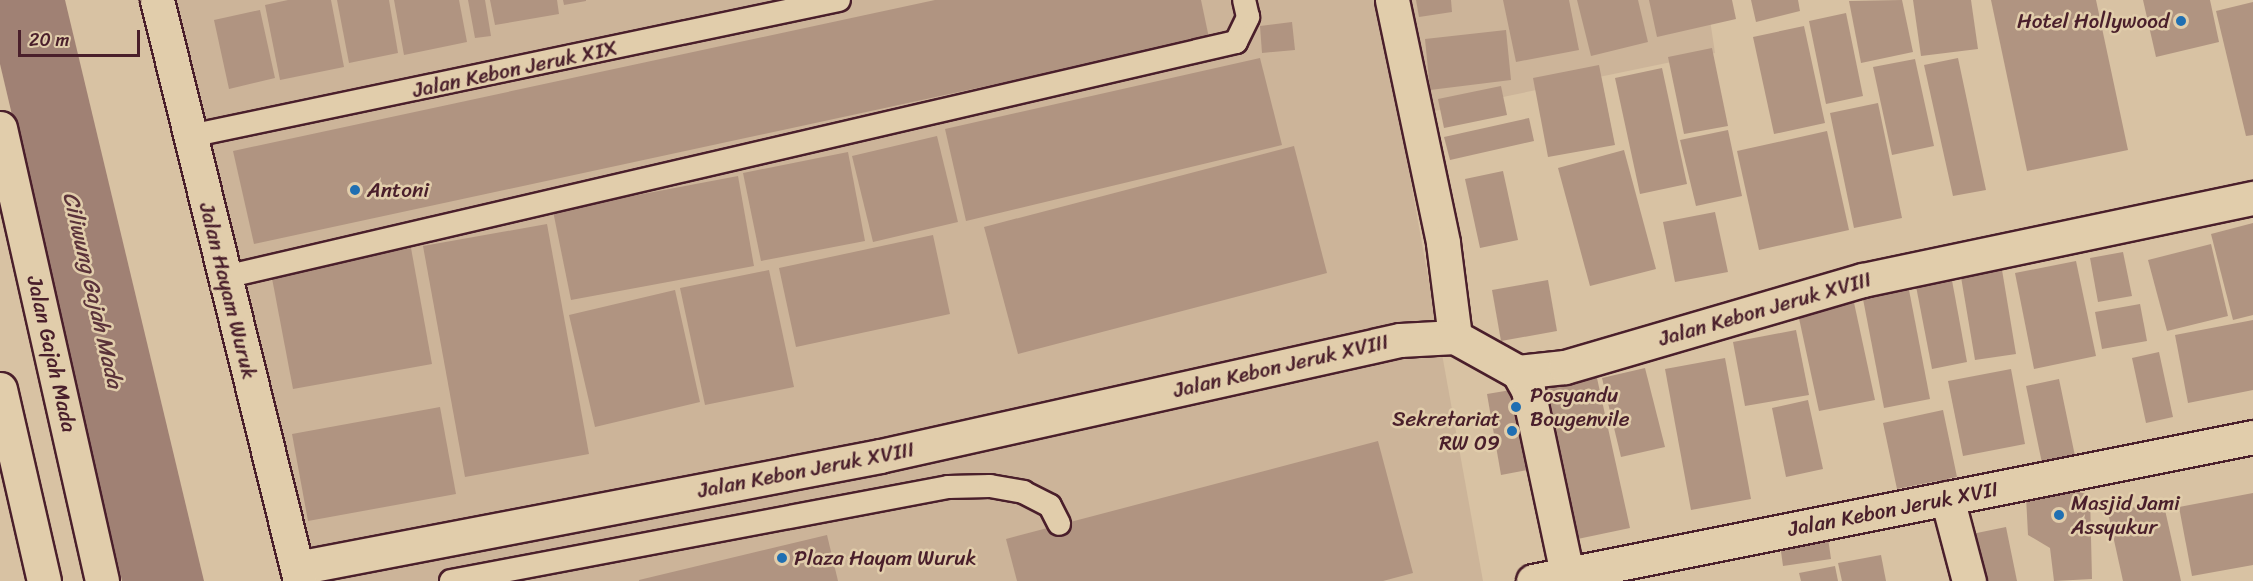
<!DOCTYPE html>
<style>
body{margin:0}
#map{position:relative;width:2253px;height:581px;overflow:hidden;background:#d8c2a3;font-family:Sriracha,sans-serif}
div>[style]{position:absolute}
.built>*{inset:0;background:#ccb499}
.water>*{inset:0;background:#a08174}
.building>*{inset:0;background:#b09481}
.roads{filter:drop-shadow(2px 0 #4a1f2b) drop-shadow(-2px 0 #4a1f2b) drop-shadow(0 2px #4a1f2b) drop-shadow(0 -2px #4a1f2b)}
.service>*{height:22px;margin:-11px;padding:0 11px;transform-origin:11px;border-radius:11px;background:#e1cdab}
.minor>*{height:33px;margin:-16.5px;padding:0 16.5px;transform-origin:16.5px;border-radius:16.5px;background:#e1cdab}
.primary>*{height:33px;margin:-16.5px;padding:0 16.5px;transform-origin:16.5px;border-radius:16.5px;background:#e1cdab}
.dots>*{width:16px;height:16px;translate:-50% -50%;box-sizing:border-box;border:3px solid #e1cdab;border-radius:50%}
span{translate:-50% -50%;white-space:nowrap;text-align:center;line-height:1.15;-webkit-text-stroke:5px #e1cdab;paint-order:stroke}
.poi-label{font-size:21px;color:#4a1f2b}
.right{translate:-100% -50%;text-align:right}
.left{translate:0 -50%;text-align:left}
.street-label{font-size:21px;color:#4a1f2b}
.water-label{font-size:22px;color:#5b333a;font-style:italic}
.scale{position:absolute;left:18px;top:30px;width:122px;height:27px;box-sizing:border-box;border:3px solid #4a1f2b;border-top:0;padding-left:8px;font-size:18px;line-height:21px;white-space:nowrap;color:#4a1f2b;-webkit-text-stroke:4px #e1cdab;paint-order:stroke}
</style>
<div id="map">
<div class="built">
<i style="clip-path:polygon(160px 0,1378px 0,1483px 581px,310px 581px)"></i>
<i style="clip-path:polygon(1404px 0,1707px 0,1715px 53px,1430px 112px)"></i>
</div>
<div class="water">
<i style="clip-path:polygon(0 0,65px 0,204px 581px,122px 581px,0 64px)"></i>
</div>
<div class="building">
<i style="clip-path:polygon(288px 0,331px 0,344px 67px,280px 80px,265px 5px)"></i>
<i style="clip-path:polygon(337px 0,389px 0,398px 53px,349px 63px)"></i>
<i style="clip-path:polygon(394px 0,459px 0,467px 42px,404px 55px)"></i>
<i style="clip-path:polygon(468px 0,485px 0,491px 36px,475px 38px)"></i>
<i style="clip-path:polygon(490px 0,557px 0,559px 14px,495px 25px)"></i>
<i style="clip-path:polygon(563px 0,586px 0,586px 1px,564px 5px)"></i>
<i style="clip-path:polygon(935px 0,1201px 0,1209px 38px,254px 244px,233px 151px)"></i>
<i style="clip-path:polygon(1416px 0,1451px 0,1452px 12px,1419px 17px)"></i>
<i style="clip-path:polygon(1503px 0,1569px 0,1579px 50px,1516px 62px)"></i>
<i style="clip-path:polygon(1577px 0,1638px 0,1648px 42px,1591px 56px)"></i>
<i style="clip-path:polygon(1649px 0,1732px 0,1736px 19px,1657px 37px)"></i>
<i style="clip-path:polygon(1751px 0,1798px 0,1800px 11px,1756px 22px)"></i>
<i style="clip-path:polygon(1902px 0,1913px 52px,1861px 63px,1849px 1px)"></i>
<i style="clip-path:polygon(1913px 0,1971px 0,1978px 49px,1921px 56px)"></i>
<i style="clip-path:polygon(1991px 0,2096px 0,2128px 150px,2027px 171px)"></i>
<i style="clip-path:polygon(2143px 0,2210px 0,2219px 42px,2156px 57px)"></i>
<i style="clip-path:polygon(2253px 2px,2253px 135px,2246px 136px,2216px 11px)"></i>
<i style="clip-path:polygon(260px 10px,275px 78px,229px 89px,214px 20px)"></i>
<i style="clip-path:polygon(1846px 13px,1863px 96px,1826px 104px,1809px 21px)"></i>
<i style="clip-path:polygon(1292px 22px,1295px 50px,1262px 53px,1260px 26px)"></i>
<i style="clip-path:polygon(1804px 26px,1825px 123px,1774px 134px,1753px 37px)"></i>
<i style="clip-path:polygon(1506px 30px,1511px 80px,1430px 90px,1425px 39px)"></i>
<i style="clip-path:polygon(1712px 48px,1728px 126px,1684px 134px,1668px 57px)"></i>
<i style="clip-path:polygon(1260px 58px,1282px 145px,966px 221px,945px 129px)"></i>
<i style="clip-path:polygon(1958px 58px,1986px 190px,1953px 196px,1924px 65px)"></i>
<i style="clip-path:polygon(1915px 59px,1934px 146px,1892px 155px,1873px 67px)"></i>
<i style="clip-path:polygon(1599px 65px,1615px 145px,1548px 157px,1533px 78px)"></i>
<i style="clip-path:polygon(1662px 68px,1687px 184px,1640px 194px,1615px 78px)"></i>
<i style="clip-path:polygon(1501px 86px,1507px 115px,1444px 128px,1438px 99px)"></i>
<i style="clip-path:polygon(1878px 103px,1902px 218px,1854px 228px,1830px 113px)"></i>
<i style="clip-path:polygon(1529px 118px,1534px 141px,1450px 160px,1444px 137px)"></i>
<i style="clip-path:polygon(1728px 130px,1742px 196px,1696px 206px,1680px 140px)"></i>
<i style="clip-path:polygon(1827px 131px,1849px 230px,1759px 250px,1737px 151px)"></i>
<i style="clip-path:polygon(937px 136px,958px 222px,873px 242px,852px 156px)"></i>
<i style="clip-path:polygon(1294px 146px,1327px 273px,1018px 354px,984px 227px)"></i>
<i style="clip-path:polygon(1624px 150px,1656px 269px,1590px 286px,1558px 168px)"></i>
<i style="clip-path:polygon(848px 152px,865px 241px,761px 261px,743px 173px)"></i>
<i style="clip-path:polygon(1503px 171px,1518px 240px,1480px 248px,1465px 179px)"></i>
<i style="clip-path:polygon(738px 176px,754px 266px,571px 300px,553px 211px)"></i>
<i style="clip-path:polygon(1715px 212px,1728px 272px,1675px 282px,1663px 222px)"></i>
<i style="clip-path:polygon(2253px 223px,2253px 315px,2233px 320px,2211px 234px)"></i>
<i style="clip-path:polygon(547px 224px,589px 454px,465px 477px,423px 246px)"></i>
<i style="clip-path:polygon(933px 235px,950px 314px,796px 347px,779px 268px)"></i>
<i style="clip-path:polygon(2211px 244px,2228px 316px,2167px 331px,2148px 260px)"></i>
<i style="clip-path:polygon(411px 248px,432px 364px,293px 389px,271px 273px)"></i>
<i style="clip-path:polygon(2123px 252px,2132px 296px,2098px 302px,2090px 258px)"></i>
<i style="clip-path:polygon(2076px 261px,2096px 356px,2034px 369px,2015px 273px)"></i>
<i style="clip-path:polygon(2001px 264px,2016px 354px,1975px 360px,1960px 271px)"></i>
<i style="clip-path:polygon(769px 270px,794px 387px,705px 405px,680px 288px)"></i>
<i style="clip-path:polygon(1951px 275px,1967px 362px,1932px 369px,1915px 281px)"></i>
<i style="clip-path:polygon(1548px 280px,1557px 331px,1501px 341px,1492px 290px)"></i>
<i style="clip-path:polygon(675px 290px,700px 402px,595px 427px,569px 315px)"></i>
<i style="clip-path:polygon(1909px 290px,1930px 399px,1884px 408px,1863px 299px)"></i>
<i style="clip-path:polygon(1853px 298px,1875px 400px,1819px 411px,1797px 309px)"></i>
<i style="clip-path:polygon(2140px 304px,2147px 341px,2102px 349px,2095px 312px)"></i>
<i style="clip-path:polygon(2253px 320px,2253px 390px,2188px 403px,2175px 335px)"></i>
<i style="clip-path:polygon(1796px 330px,1809px 395px,1745px 406px,1733px 342px)"></i>
<i style="clip-path:polygon(2159px 352px,2173px 417px,2146px 423px,2132px 358px)"></i>
<i style="clip-path:polygon(1725px 358px,1751px 499px,1691px 510px,1665px 369px)"></i>
<i style="clip-path:polygon(1645px 368px,1665px 447px,1621px 457px,1602px 378px)"></i>
<i style="clip-path:polygon(1595px 369px,1630px 528px,1568px 541px,1533px 383px)"></i>
<i style="clip-path:polygon(2011px 369px,2025px 444px,1963px 456px,1948px 381px)"></i>
<i style="clip-path:polygon(2059px 379px,2075px 456px,2042px 463px,2026px 386px)"></i>
<i style="clip-path:polygon(1523px 388px,1538px 468px,1501px 475px,1487px 394px)"></i>
<i style="clip-path:polygon(1808px 400px,1823px 469px,1786px 477px,1772px 408px)"></i>
<i style="clip-path:polygon(440px 407px,456px 494px,308px 521px,292px 434px)"></i>
<i style="clip-path:polygon(1943px 410px,1957px 477px,1897px 489px,1883px 423px)"></i>
<i style="clip-path:polygon(1378px 441px,1413px 573px,1383px 581px,1017px 581px,1006px 539px)"></i>
<i style="clip-path:polygon(2063px 488px,2090px 495px,2092px 579px,2054px 581px,2050px 548px,2028px 535px,2026px 496px)"></i>
<i style="clip-path:polygon(2253px 493px,2253px 565px,2192px 576px,2179px 507px)"></i>
<i style="clip-path:polygon(2163px 501px,2181px 581px,2123px 581px,2108px 513px)"></i>
<i style="clip-path:polygon(2006px 527px,2017px 581px,1977px 581px,1967px 535px)"></i>
<i style="clip-path:polygon(1827px 531px,1831px 559px,1783px 566px,1779px 537px)"></i>
<i style="clip-path:polygon(827px 535px,838px 581px,639px 581px,639px 580px)"></i>
<i style="clip-path:polygon(1881px 555px,1886px 581px,1842px 581px,1838px 563px)"></i>
<i style="clip-path:polygon(1835px 566px,1838px 581px,1801px 581px,1799px 573px)"></i>
</div>
<div class="roads">
<div class="service">
<i style="left:190px;top:136px;width:663px;rotate:-11.84deg"></i>
<i style="left:225px;top:277px;width:1038px;rotate:-13.09deg"></i>
<i style="left:1236px;top:42px;width:28px;rotate:-64deg"></i>
<i style="left:1248px;top:17px;width:17px;rotate:-103deg"></i>
<i style="left:451px;top:581px;width:506px;rotate:-10.71deg"></i>
<i style="left:948px;top:487px;width:42px;rotate:-1.4deg"></i>
<i style="left:990px;top:486px;width:34px;rotate:10deg"></i>
<i style="left:1023px;top:492px;width:30px;rotate:27deg"></i>
<i style="left:1050px;top:506px;width:20px;rotate:63deg"></i>
</div>
<div class="minor">
<i style="left:1392px;top:0;width:248px;rotate:78.1deg"></i>
<i style="left:1443px;top:243px;width:95px;rotate:82.7deg"></i>
<i style="left:1518px;top:372px;width:21px;rotate:61deg"></i>
<i style="left:1528px;top:390px;width:188px;rotate:78deg"></i>
<i style="left:1947px;top:498px;width:86px;rotate:75.2deg"></i>
<i style="left:297px;top:568px;width:594px;rotate:-10.87deg"></i>
<i style="left:880px;top:456px;width:533px;rotate:-12.58deg"></i>
<i style="left:1400px;top:340px;width:55px;rotate:-3.1deg"></i>
<i style="left:1455px;top:337px;width:72px;rotate:29.1deg"></i>
<i style="left:1518px;top:372px;width:47px;rotate:-6.1deg"></i>
<i style="left:1565px;top:367px;width:310px;rotate:-16.3deg"></i>
<i style="left:1863px;top:280px;width:399px;rotate:-11.9deg"></i>
<i style="left:1533px;top:581px;width:734px;rotate:-11.31deg"></i>
</div>
<div class="primary">
<i style="left:157px;top:0;width:598px;rotate:76.17deg"></i>
<i style="left:0;top:128px;width:464px;rotate:77.3deg"></i>
<i style="left:0;top:389px;width:197px;rotate:77.1deg"></i>
</div>
</div>
<div class="dots">
<i style="left:2181px;top:21px;background:#1f6fb2"></i>
<i style="left:355px;top:190px;background:#1f6fb2"></i>
<i style="left:1516px;top:407px;background:#1f6fb2"></i>
<i style="left:1512px;top:431px;background:#1f6fb2"></i>
<i style="left:2059px;top:515px;background:#1f6fb2"></i>
<i style="left:782px;top:558px;background:#1f6fb2"></i>
</div>
<div class="poi-label">
<span class="right" style="left:2169px;top:21px">Hotel Hollywood</span>
<span class="left" style="left:367px;top:190px">Antoni</span>
<span class="left" style="left:1530px;top:407px">Posyandu<br>Bougenvile</span>
<span class="right" style="left:1500px;top:431px">Sekretariat<br>RW 09</span>
<span class="left" style="left:2071px;top:515px">Masjid Jami<br>Assyukur</span>
<span class="left" style="left:794px;top:558px">Plaza Hayam Wuruk</span>
</div>
<div class="street-label">
<span style="left:515px;top:69px;rotate:-12deg">Jalan Kebon Jeruk XIX</span>
<span style="left:228px;top:291px;rotate:76deg">Jalan Hayam Wuruk</span>
<span style="left:1765px;top:309px;rotate:-16deg">Jalan Kebon Jeruk XVIII</span>
<span style="left:52px;top:354px;rotate:77deg">Jalan Gajah Mada</span>
<span style="left:1281px;top:366px;rotate:-13deg">Jalan Kebon Jeruk XVIII</span>
<span style="left:806px;top:470px;rotate:-11deg">Jalan Kebon Jeruk XVIII</span>
<span style="left:1893px;top:509px;rotate:-11deg">Jalan Kebon Jeruk XVII</span>
</div>
<div class="water-label">
<span style="left:93px;top:290px;rotate:77deg">Ciliwung Gajah Mada</span>
</div>
<div class="scale">20 m</div>
</div>
